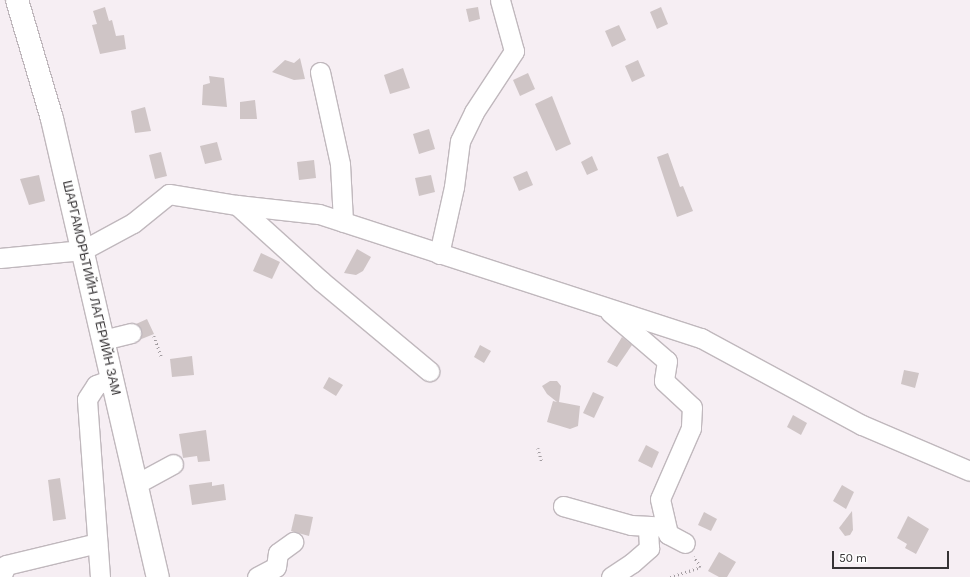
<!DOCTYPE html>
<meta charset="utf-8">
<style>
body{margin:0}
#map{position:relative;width:970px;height:577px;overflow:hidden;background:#f6eef3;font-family:Karla,sans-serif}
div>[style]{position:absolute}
.building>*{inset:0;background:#cfc5c6}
.path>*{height:2.5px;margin-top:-1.25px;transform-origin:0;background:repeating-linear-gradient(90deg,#a39da1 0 1px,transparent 0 4px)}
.roads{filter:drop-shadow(1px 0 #c0b8bd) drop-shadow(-1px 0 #c0b8bd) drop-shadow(0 1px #c0b8bd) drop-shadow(0 -1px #c0b8bd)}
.minor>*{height:19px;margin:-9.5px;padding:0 9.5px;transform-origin:9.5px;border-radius:9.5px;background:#fff}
.tertiary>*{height:22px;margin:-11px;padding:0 11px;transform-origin:11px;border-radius:11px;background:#fff}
span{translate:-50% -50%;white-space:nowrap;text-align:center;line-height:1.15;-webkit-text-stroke:3.5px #fefefe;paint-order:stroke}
.street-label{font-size:13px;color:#363335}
.scale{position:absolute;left:832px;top:551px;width:117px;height:18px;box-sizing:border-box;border:2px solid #363335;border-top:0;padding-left:5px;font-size:12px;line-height:14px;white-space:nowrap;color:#363335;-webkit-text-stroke:3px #fefefe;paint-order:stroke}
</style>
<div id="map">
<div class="building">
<i style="clip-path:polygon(105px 7px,109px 21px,112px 20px,116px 36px,124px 35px,126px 49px,100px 54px,92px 25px,97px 24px,93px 11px)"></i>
<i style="clip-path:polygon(478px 7px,480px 19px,469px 22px,466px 9px)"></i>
<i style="clip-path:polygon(661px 7px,668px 24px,657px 29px,650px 12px)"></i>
<i style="clip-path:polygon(619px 25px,626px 40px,612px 47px,605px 31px)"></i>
<i style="clip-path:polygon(300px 58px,305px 79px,294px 80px,272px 72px,285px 60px,294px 63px)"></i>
<i style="clip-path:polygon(638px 60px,645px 76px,632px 82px,625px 66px)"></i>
<i style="clip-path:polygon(403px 68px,410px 88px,390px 94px,384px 75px)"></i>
<i style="clip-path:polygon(528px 73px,535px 89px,520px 96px,513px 80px)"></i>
<i style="clip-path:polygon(209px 76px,224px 78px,227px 107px,202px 105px,203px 85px,210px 83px)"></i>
<i style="clip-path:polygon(552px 96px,571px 144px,556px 151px,535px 104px)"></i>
<i style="clip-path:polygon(255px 100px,257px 119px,240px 119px,240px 102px)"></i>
<i style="clip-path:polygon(145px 107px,151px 131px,135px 133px,131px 111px)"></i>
<i style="clip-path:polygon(429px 129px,435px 149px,419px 154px,413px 134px)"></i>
<i style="clip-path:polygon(217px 142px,222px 160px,205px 164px,200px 146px)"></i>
<i style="clip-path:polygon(161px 152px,167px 176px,155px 179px,149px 155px)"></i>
<i style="clip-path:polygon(668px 153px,680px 187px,683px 186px,693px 211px,677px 217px,657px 157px)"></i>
<i style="clip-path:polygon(592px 156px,598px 170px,587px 175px,581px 162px)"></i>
<i style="clip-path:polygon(314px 160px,316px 178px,299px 180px,297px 162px)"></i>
<i style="clip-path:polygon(527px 171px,533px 185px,519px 191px,513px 177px)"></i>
<i style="clip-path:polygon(39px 175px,45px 201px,29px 205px,20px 179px)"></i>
<i style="clip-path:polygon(431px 175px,435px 192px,419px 196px,415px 178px)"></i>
<i style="clip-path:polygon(357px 249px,371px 257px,363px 271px,356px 275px,344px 273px)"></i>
<i style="clip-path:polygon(261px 253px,280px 262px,272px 279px,253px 271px)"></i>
<i style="clip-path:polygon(147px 319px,154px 334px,139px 340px,142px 331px,136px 324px)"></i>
<i style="clip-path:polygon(622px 337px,632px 345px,617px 367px,607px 362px)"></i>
<i style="clip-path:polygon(480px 345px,491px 351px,484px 363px,474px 357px)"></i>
<i style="clip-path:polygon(192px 356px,194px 375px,172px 377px,170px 359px)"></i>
<i style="clip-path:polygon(904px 370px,919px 373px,915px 388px,901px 384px)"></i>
<i style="clip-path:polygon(329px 377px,343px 385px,336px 396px,323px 388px)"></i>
<i style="clip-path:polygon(550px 381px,557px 381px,561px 386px,559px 402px,580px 406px,578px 426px,570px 429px,547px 422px,553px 401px,557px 402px,547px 394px,542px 386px)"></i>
<i style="clip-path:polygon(593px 392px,604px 397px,594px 418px,583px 413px)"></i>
<i style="clip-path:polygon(793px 415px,807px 423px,801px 435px,787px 427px)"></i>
<i style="clip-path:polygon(206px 430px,210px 461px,198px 462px,197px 456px,183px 458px,179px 434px)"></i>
<i style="clip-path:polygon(646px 445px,659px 452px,652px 468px,638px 461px)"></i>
<i style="clip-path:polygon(60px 478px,66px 519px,53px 521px,48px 480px)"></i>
<i style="clip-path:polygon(212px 482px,212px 486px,224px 484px,226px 500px,192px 505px,189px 485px)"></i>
<i style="clip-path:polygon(842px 485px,854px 492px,846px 509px,833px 501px)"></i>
<i style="clip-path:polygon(852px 511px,853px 530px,850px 535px,845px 536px,839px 528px)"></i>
<i style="clip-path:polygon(704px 512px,717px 519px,711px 531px,698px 525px)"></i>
<i style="clip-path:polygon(295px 514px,313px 517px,309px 536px,291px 531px)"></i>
<i style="clip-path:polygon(908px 516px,929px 529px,916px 554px,905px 548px,907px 544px,897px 538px)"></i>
<i style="clip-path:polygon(719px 552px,736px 562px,727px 577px,719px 577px,708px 571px)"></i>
</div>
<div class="path">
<i style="left:154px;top:336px;width:23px;rotate:70deg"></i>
<i style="left:538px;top:448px;width:15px;rotate:74deg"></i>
<i style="left:670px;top:577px;width:32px;rotate:-18deg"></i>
<i style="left:700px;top:567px;width:12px;rotate:-121deg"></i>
</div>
<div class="roads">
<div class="minor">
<i style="left:320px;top:72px;width:94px;rotate:77.7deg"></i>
<i style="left:340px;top:164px;width:58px;rotate:87deg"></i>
<i style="left:237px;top:205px;width:113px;rotate:42.1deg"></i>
<i style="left:321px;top:281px;width:141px;rotate:39.8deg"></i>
<i style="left:439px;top:254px;width:69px;rotate:-77.4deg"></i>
<i style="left:454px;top:187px;width:46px;rotate:-82.6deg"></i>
<i style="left:460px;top:141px;width:32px;rotate:-64deg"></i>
<i style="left:474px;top:112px;width:73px;rotate:-56.7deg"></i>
<i style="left:514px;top:51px;width:53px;rotate:-105.4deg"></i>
<i style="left:0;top:258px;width:83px;rotate:-5.5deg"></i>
<i style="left:83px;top:250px;width:57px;rotate:-28.4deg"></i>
<i style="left:133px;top:223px;width:46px;rotate:-38.9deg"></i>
<i style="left:169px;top:194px;width:69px;rotate:9.2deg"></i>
<i style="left:237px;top:205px;width:82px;rotate:6.3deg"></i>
<i style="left:319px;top:214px;width:402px;rotate:18deg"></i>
<i style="left:701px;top:338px;width:183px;rotate:28.4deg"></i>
<i style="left:862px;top:425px;width:117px;rotate:23.1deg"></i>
<i style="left:610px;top:312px;width:75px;rotate:40.7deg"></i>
<i style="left:667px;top:361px;width:20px;rotate:99deg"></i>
<i style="left:664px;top:381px;width:38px;rotate:43deg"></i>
<i style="left:692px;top:407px;width:21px;rotate:93deg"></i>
<i style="left:691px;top:428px;width:77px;rotate:113.6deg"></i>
<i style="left:660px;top:499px;width:36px;rotate:77deg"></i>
<i style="left:668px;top:534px;width:19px;rotate:28deg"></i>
<i style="left:103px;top:340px;width:29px;rotate:-14deg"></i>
<i style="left:136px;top:484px;width:42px;rotate:-28.4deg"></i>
<i style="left:563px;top:506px;width:71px;rotate:15.6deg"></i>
<i style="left:631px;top:525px;width:34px;rotate:3deg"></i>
<i style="left:1px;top:577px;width:13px;rotate:-67deg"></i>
<i style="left:6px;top:565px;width:94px;rotate:-13.6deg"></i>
<i style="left:100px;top:577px;width:178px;rotate:-94.2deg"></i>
<i style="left:87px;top:399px;width:17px;rotate:-57deg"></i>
<i style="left:96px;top:385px;width:17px;rotate:-21deg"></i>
<i style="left:257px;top:577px;width:21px;rotate:-28deg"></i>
<i style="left:276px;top:567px;width:14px;rotate:-82deg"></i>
<i style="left:278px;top:553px;width:19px;rotate:-36deg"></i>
<i style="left:611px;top:577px;width:25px;rotate:-34deg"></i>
<i style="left:632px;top:563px;width:23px;rotate:-41deg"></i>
<i style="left:649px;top:548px;width:22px;rotate:-93deg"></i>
</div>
<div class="tertiary">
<i style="left:17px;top:0;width:124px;rotate:73.6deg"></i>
<i style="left:52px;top:119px;width:470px;rotate:77deg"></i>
</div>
</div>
<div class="street-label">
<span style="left:91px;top:288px;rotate:77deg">ШАРГАМОРЬТИЙН ЛАГЕРИЙН ЗАМ</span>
</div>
<div class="scale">50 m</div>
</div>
